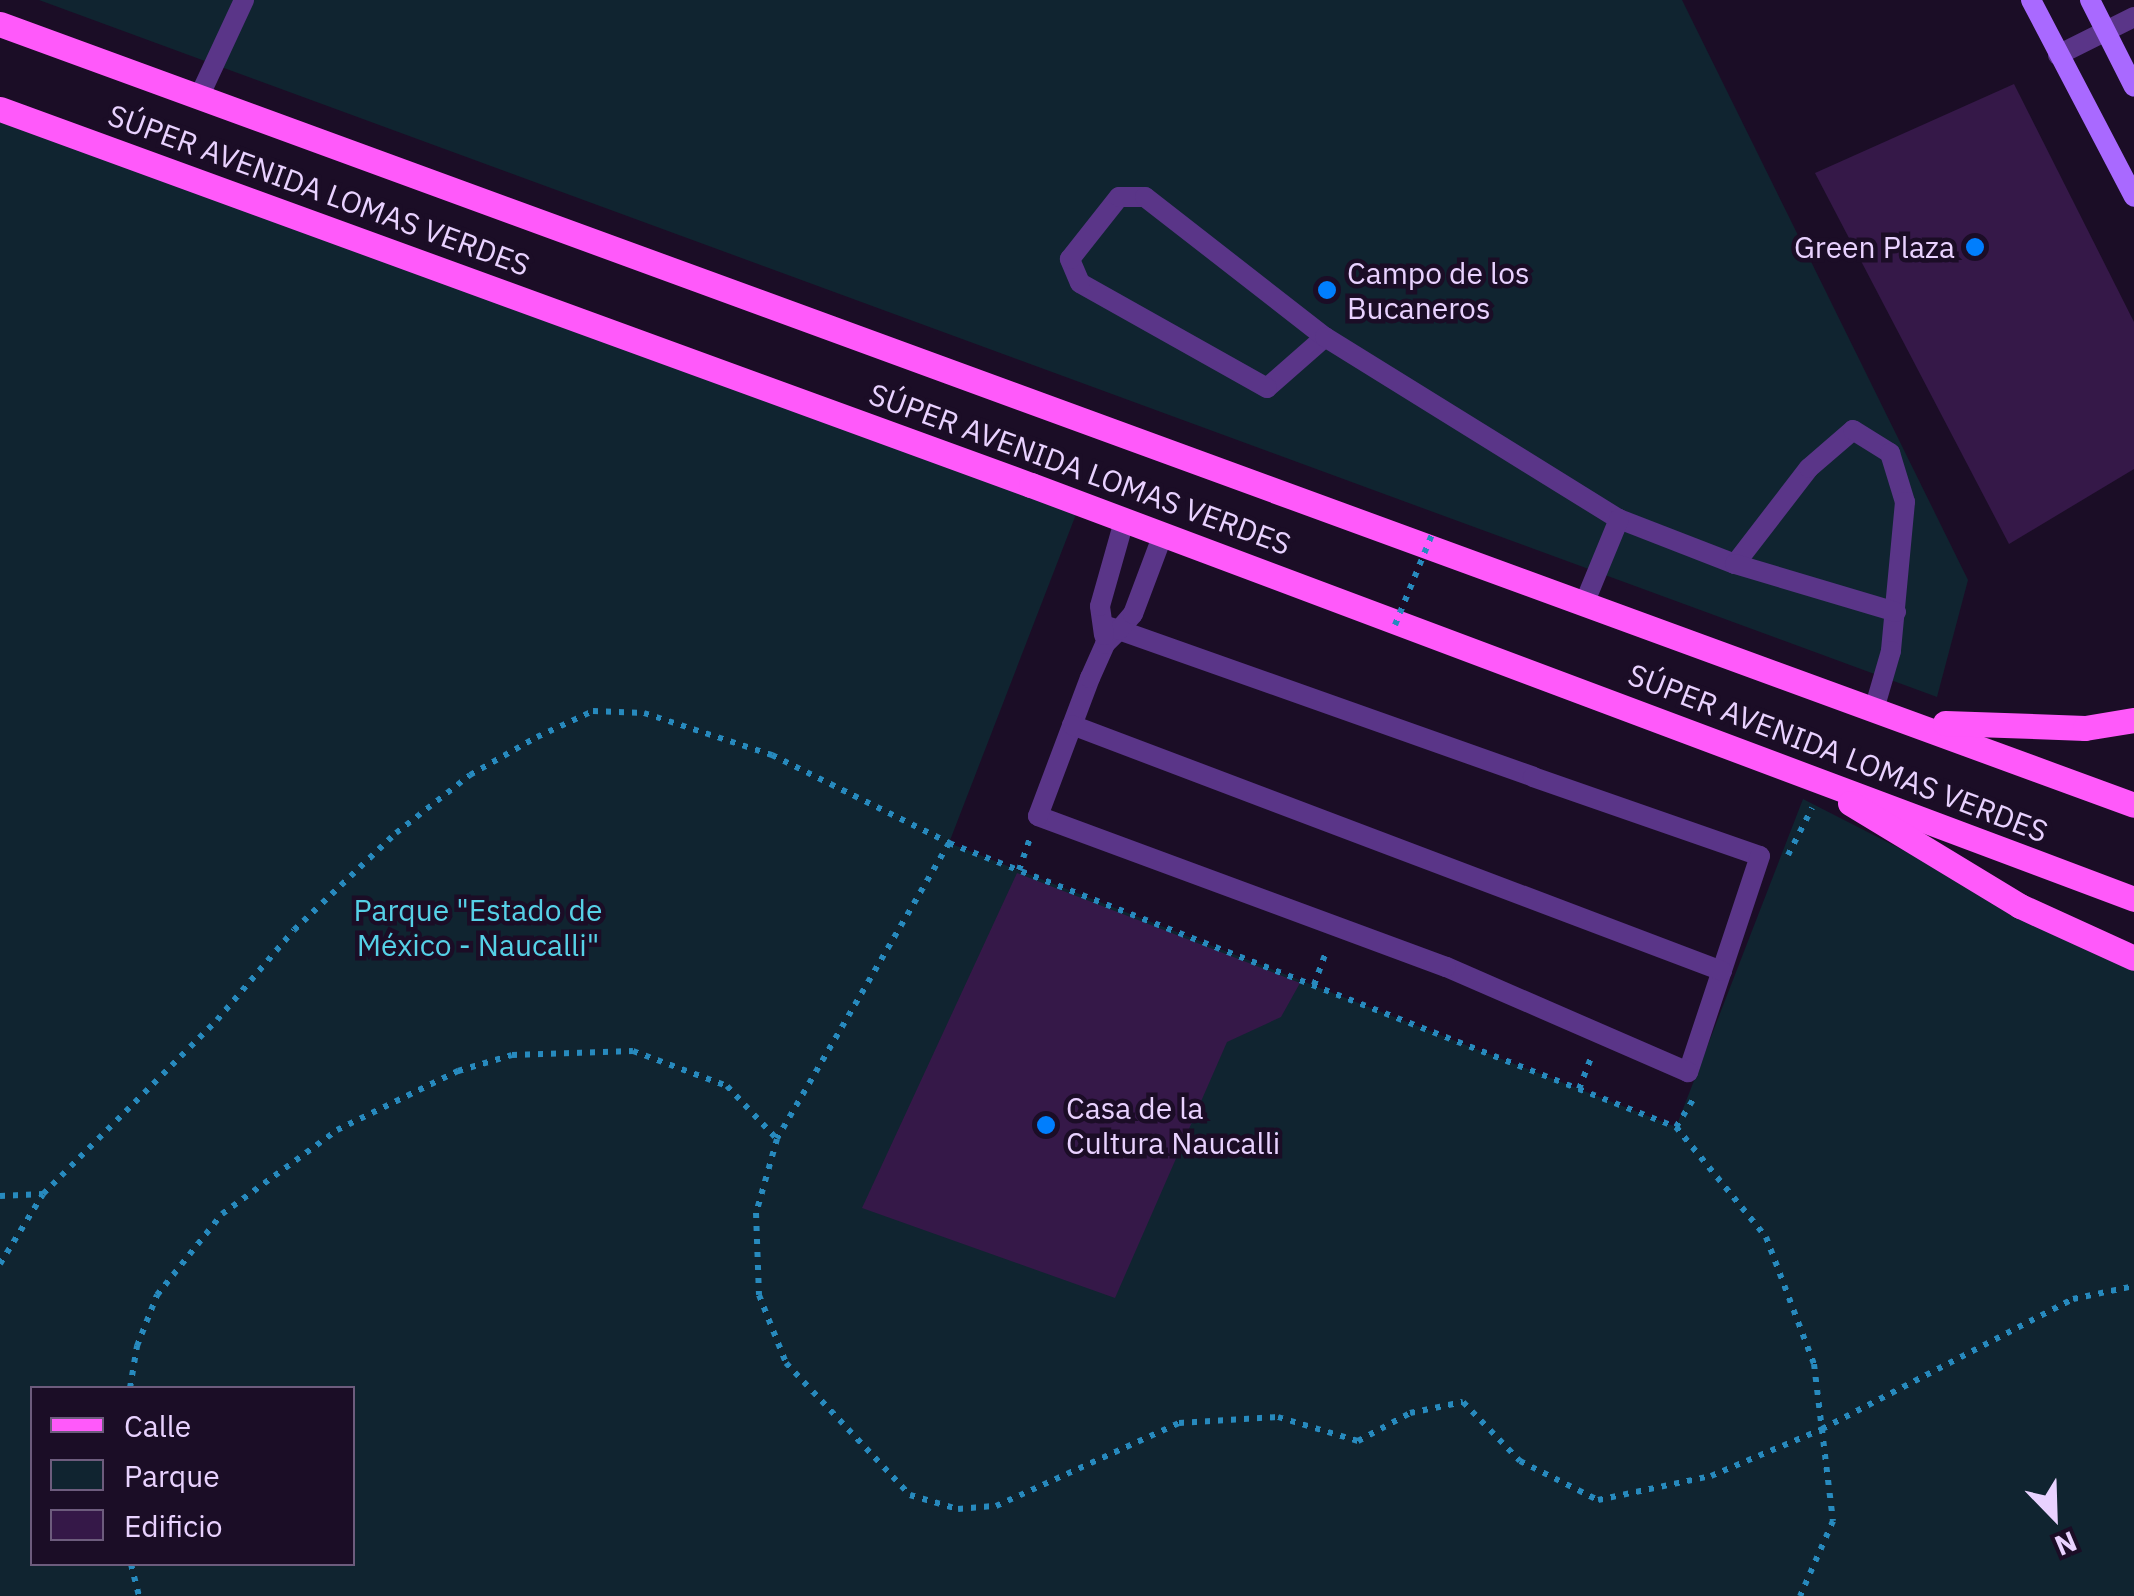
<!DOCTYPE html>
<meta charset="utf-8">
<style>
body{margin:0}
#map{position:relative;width:2134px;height:1596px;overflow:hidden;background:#1b0d26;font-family:"IBM Plex Sans",sans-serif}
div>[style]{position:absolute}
.green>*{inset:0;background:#102430}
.building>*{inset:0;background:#351848}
.path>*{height:6px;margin-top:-3px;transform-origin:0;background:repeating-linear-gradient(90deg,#278abe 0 5px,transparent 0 13px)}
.service>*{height:20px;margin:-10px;padding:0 10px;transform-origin:10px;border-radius:10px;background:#5a3588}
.minor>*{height:20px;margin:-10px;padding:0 10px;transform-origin:10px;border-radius:10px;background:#5a3588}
.secondary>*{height:20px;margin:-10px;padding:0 10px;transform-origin:10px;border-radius:10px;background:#a969ff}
.primary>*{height:25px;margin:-12.5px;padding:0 12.5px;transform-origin:12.5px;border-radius:12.5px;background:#ff59fa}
.path-bridge>*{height:6px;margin-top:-3px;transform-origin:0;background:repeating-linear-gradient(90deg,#278abe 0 5px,transparent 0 13px)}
.dots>*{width:28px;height:28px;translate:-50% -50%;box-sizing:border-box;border:5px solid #1b0d26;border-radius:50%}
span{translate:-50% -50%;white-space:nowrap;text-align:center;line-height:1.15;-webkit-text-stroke:9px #1b0d26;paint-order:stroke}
.street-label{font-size:30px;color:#e9d2ff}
.poi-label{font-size:30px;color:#e9d2ff}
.right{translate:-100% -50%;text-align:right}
.left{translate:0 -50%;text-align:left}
.park-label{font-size:30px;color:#56d1e7}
.legend{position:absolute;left:30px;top:1386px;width:325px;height:180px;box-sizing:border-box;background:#1b0d26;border:2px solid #6d5c7d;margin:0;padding:12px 18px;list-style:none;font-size:30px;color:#e9d2ff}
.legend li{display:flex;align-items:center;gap:20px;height:50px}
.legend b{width:50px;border:2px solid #6d5c7d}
.north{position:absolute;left:2004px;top:1466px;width:100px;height:100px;-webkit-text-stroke:8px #1b0d26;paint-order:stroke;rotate:157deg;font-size:28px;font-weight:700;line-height:40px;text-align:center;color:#e9d2ff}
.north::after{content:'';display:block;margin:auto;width:35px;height:45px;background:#e9d2ff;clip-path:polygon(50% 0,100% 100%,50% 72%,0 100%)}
</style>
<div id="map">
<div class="green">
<i style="clip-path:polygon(39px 0,1682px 0,1968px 580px,1937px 697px)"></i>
<i style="clip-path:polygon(evenodd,0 110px,1080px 504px,949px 843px,1676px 1127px,1803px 799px,2134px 968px,2134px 1596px,0 1596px,0 110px,32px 1388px,352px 1388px,352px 1564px,32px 1564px,32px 1388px)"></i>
</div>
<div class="building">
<i style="clip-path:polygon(2014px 84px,2134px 322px,2134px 469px,2009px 544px,1815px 173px)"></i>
<i style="clip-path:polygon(1017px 873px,1300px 983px,1281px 1017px,1227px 1042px,1115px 1298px,862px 1208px)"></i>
</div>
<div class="path">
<i style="left:949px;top:843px;width:342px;rotate:120.2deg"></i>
<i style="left:777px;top:1139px;width:77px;rotate:105.8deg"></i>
<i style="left:756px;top:1213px;width:82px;rotate:87.9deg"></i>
<i style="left:759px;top:1295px;width:73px;rotate:68.3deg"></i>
<i style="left:786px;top:1363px;width:181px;rotate:46.8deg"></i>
<i style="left:910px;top:1495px;width:50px;rotate:16.3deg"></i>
<i style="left:958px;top:1509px;width:38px;rotate:-5deg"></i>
<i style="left:996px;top:1506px;width:201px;rotate:-24.4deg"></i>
<i style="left:1179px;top:1423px;width:99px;rotate:-3.5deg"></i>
<i style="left:1278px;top:1417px;width:84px;rotate:16.7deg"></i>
<i style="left:1358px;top:1441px;width:59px;rotate:-28.3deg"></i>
<i style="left:1410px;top:1413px;width:54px;rotate:-11.7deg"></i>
<i style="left:1463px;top:1402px;width:82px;rotate:46deg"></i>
<i style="left:1520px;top:1461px;width:87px;rotate:26.6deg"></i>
<i style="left:1598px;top:1500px;width:116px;rotate:-12deg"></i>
<i style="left:1711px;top:1476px;width:121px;rotate:-22.9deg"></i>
<i style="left:1822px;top:1429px;width:283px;rotate:-27.4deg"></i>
<i style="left:2073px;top:1299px;width:62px;rotate:-12deg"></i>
<i style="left:1788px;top:855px;width:53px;rotate:-62.9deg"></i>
<i style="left:1019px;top:870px;width:34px;rotate:-71deg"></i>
<i style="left:1314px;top:985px;width:38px;rotate:-70deg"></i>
<i style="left:1579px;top:1089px;width:33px;rotate:-69deg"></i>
<i style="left:1676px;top:1127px;width:38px;rotate:-58deg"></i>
<i style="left:0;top:1196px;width:43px;rotate:-2.7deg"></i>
<i style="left:0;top:1264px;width:82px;rotate:-58.4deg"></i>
<i style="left:43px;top:1194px;width:246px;rotate:-45deg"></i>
<i style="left:217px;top:1020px;width:118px;rotate:-49.5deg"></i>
<i style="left:294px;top:930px;width:141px;rotate:-43.6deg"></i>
<i style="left:396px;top:833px;width:94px;rotate:-38.1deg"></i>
<i style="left:470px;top:775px;width:77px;rotate:-29.6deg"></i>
<i style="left:537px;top:737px;width:62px;rotate:-24.9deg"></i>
<i style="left:593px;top:711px;width:51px;rotate:2.2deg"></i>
<i style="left:644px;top:713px;width:135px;rotate:18.2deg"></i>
<i style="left:772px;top:755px;width:198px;rotate:26.4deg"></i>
<i style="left:949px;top:843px;width:781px;rotate:21.34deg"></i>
<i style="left:1676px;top:1127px;width:142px;rotate:50.7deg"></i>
<i style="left:1766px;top:1237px;width:136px;rotate:69.3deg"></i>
<i style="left:1814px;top:1364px;width:158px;rotate:83.1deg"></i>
<i style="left:1833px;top:1521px;width:82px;rotate:113.7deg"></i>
<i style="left:130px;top:1388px;width:43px;rotate:-80.5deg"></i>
<i style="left:137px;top:1346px;width:55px;rotate:-68.6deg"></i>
<i style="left:157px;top:1295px;width:104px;rotate:-51.3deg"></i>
<i style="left:222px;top:1214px;width:142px;rotate:-36.1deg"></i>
<i style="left:337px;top:1130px;width:135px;rotate:-26deg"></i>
<i style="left:458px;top:1071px;width:56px;rotate:-16.5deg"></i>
<i style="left:512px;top:1055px;width:121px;rotate:-1.9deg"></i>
<i style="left:633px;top:1051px;width:100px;rotate:20.4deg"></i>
<i style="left:727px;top:1086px;width:73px;rotate:46.7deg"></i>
<i style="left:131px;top:1564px;width:33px;rotate:76deg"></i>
</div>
<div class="service">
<i style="left:199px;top:97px;width:107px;rotate:-65.1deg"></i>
<i style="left:1325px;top:337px;width:77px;rotate:138.7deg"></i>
<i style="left:1267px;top:388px;width:214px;rotate:-150.7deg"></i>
<i style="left:1080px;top:283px;width:26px;rotate:-113deg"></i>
<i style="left:1070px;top:259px;width:79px;rotate:-51.7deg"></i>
<i style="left:1119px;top:197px;width:26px"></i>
<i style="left:1145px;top:197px;width:228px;rotate:37.9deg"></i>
<i style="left:1325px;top:337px;width:346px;rotate:31.8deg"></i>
<i style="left:1619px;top:519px;width:124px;rotate:21.2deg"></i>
<i style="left:1735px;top:564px;width:121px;rotate:-52.4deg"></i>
<i style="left:1809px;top:468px;width:58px;rotate:-40.8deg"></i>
<i style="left:1853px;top:430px;width:44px;rotate:31.9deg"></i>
<i style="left:1890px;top:453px;width:51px;rotate:73deg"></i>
<i style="left:1905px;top:502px;width:150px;rotate:95.4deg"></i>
<i style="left:1891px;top:651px;width:57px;rotate:106.2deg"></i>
<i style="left:1735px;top:564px;width:168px;rotate:16.6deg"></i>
<i style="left:1584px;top:604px;width:92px;rotate:-67.6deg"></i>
<i style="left:1103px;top:625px;width:17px;rotate:17deg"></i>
<i style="left:1119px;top:630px;width:439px;rotate:19.5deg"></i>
<i style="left:1533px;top:777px;width:240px;rotate:19.2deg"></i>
<i style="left:1760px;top:856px;width:228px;rotate:108.4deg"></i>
<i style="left:1688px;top:1072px;width:264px;rotate:-156.5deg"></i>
<i style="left:1446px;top:967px;width:435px;rotate:-159.7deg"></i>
<i style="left:1038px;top:816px;width:147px;rotate:-69.4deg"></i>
<i style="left:1090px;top:678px;width:37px;rotate:-66deg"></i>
<i style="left:1105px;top:644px;width:20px;rotate:-45deg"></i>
<i style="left:1119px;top:630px;width:21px;rotate:-49deg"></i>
<i style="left:1133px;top:614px;width:85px;rotate:-69.4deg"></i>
<i style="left:1104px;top:635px;width:29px;rotate:-98deg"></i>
<i style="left:1100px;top:606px;width:88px;rotate:-74.2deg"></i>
<i style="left:1072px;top:725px;width:695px;rotate:20.73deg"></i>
</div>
<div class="minor">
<i style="left:2058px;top:55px;width:85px;rotate:-26.6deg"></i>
</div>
<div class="secondary">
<i style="left:2031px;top:0;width:222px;rotate:62.4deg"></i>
<i style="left:2090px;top:0;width:97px;rotate:63.2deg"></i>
</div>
<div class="primary">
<i style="left:0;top:24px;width:2272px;rotate:20.1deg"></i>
<i style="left:0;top:109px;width:1097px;rotate:20.04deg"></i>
<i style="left:1031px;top:485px;width:1178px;rotate:20.57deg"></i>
<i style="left:1945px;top:723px;width:140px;rotate:2deg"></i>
<i style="left:2085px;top:728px;width:50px;rotate:-9.3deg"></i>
<i style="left:1850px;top:803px;width:199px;rotate:31.2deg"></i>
<i style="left:2020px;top:906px;width:125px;rotate:24.5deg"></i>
</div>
<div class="path-bridge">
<i style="left:1395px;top:625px;width:100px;rotate:-67.8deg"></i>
</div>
<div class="dots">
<i style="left:1975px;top:247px;background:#007efd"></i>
<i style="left:1327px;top:290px;background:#007efd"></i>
<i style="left:1046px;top:1125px;background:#007efd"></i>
</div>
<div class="street-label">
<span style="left:319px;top:190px;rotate:20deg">SÚPER AVENIDA LOMAS VERDES</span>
<span style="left:1080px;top:469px;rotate:20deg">SÚPER AVENIDA LOMAS VERDES</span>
<span style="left:1838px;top:753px;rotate:21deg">SÚPER AVENIDA LOMAS VERDES</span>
</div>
<div class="poi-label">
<span class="right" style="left:1955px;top:247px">Green Plaza</span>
<span class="left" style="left:1347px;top:290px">Campo de los<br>Bucaneros</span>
<span class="left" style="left:1066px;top:1125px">Casa de la<br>Cultura Naucalli</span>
</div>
<div class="park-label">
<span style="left:478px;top:927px">Parque "Estado de<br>México - Naucalli"</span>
</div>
<ul class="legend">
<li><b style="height:12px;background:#ff59fa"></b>Calle</li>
<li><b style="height:28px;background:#102430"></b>Parque</li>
<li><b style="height:28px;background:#351848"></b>Edificio</li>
</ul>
<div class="north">N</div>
</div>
